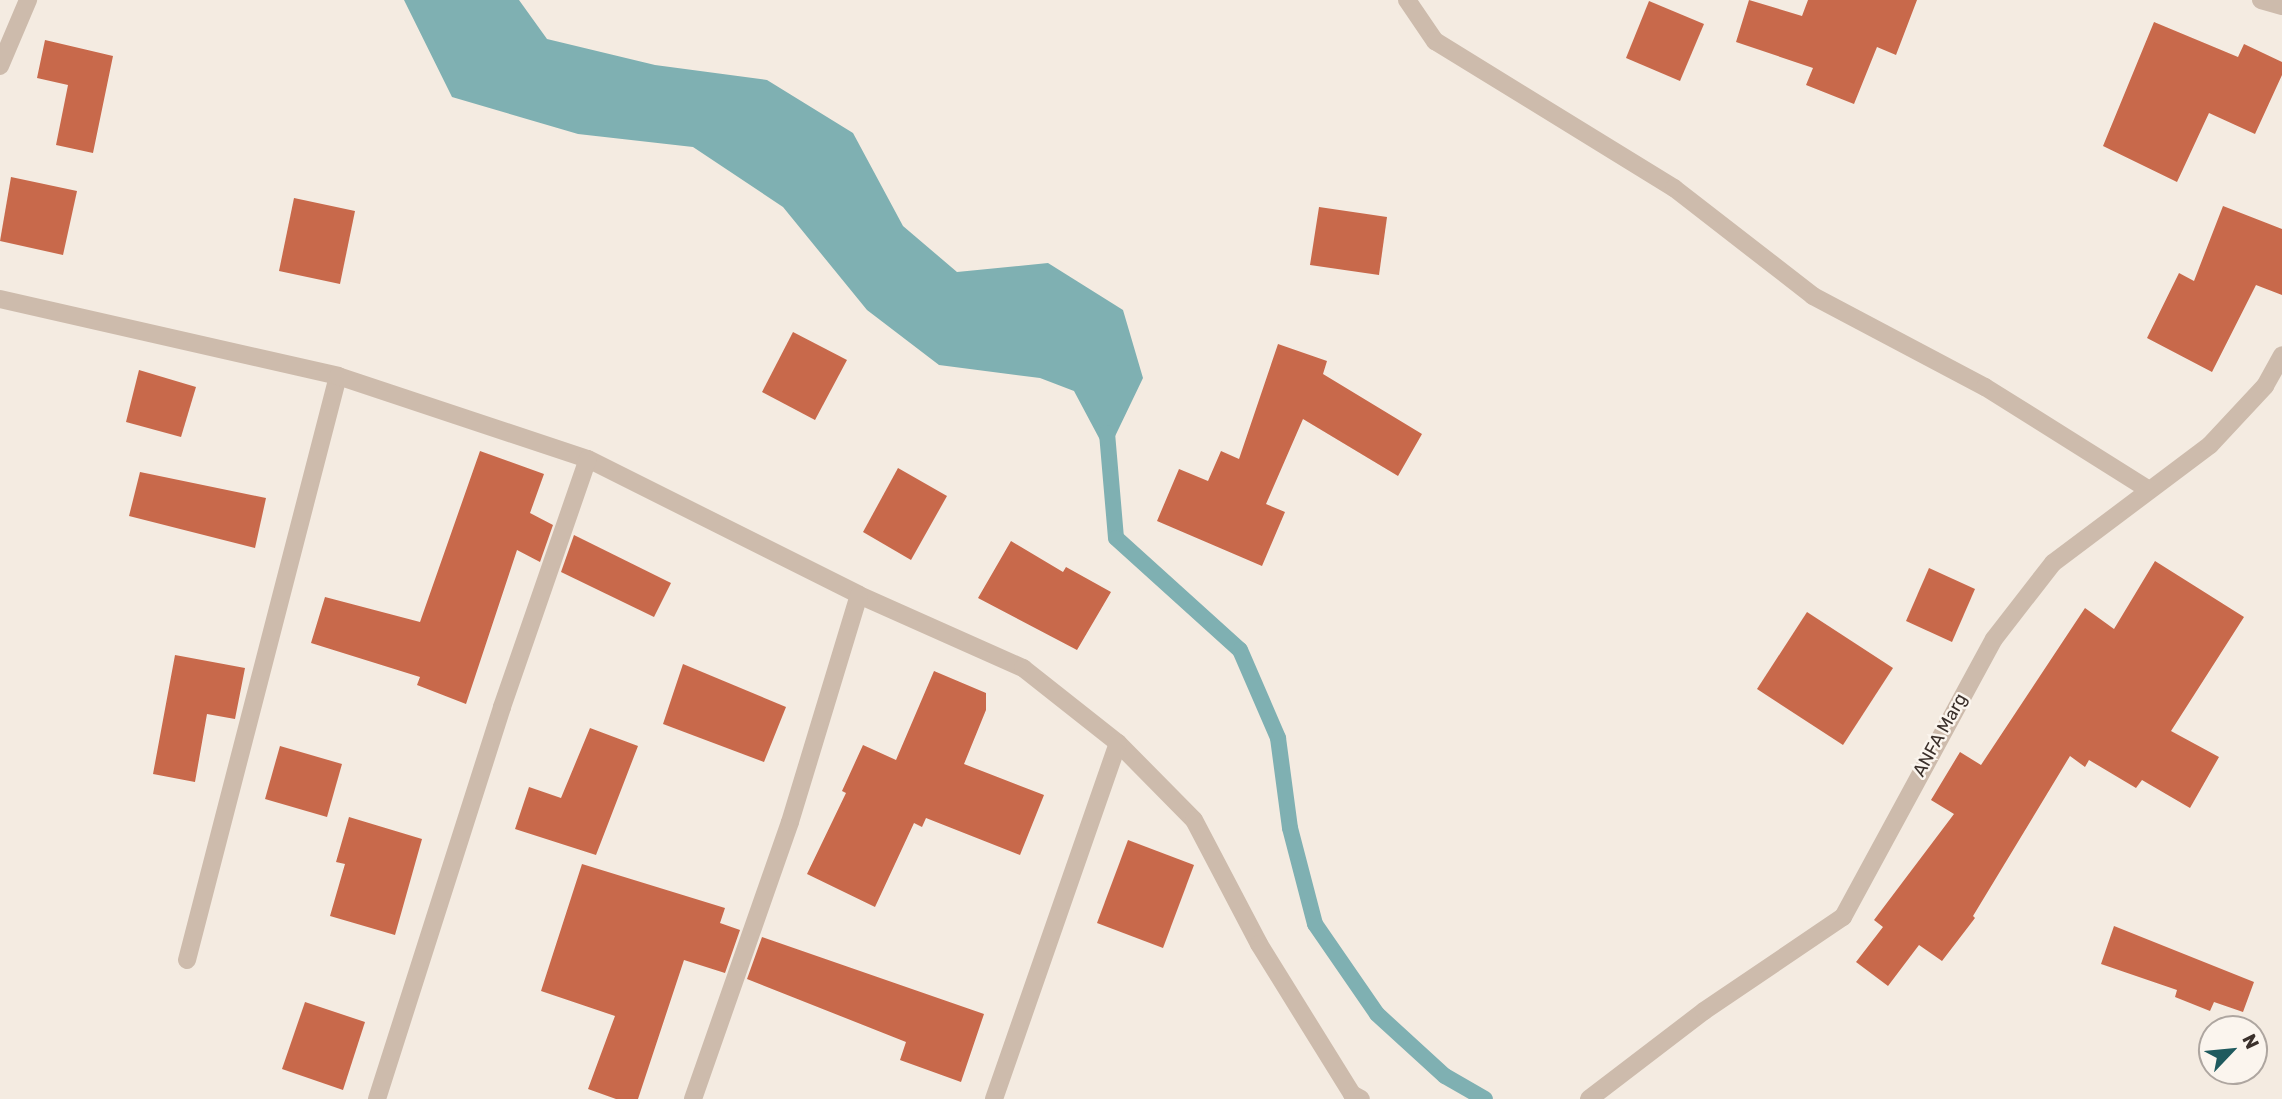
<!DOCTYPE html>
<style>
body{margin:0}
#map{position:relative;width:2282px;height:1099px;overflow:hidden;background:#f4ebe1;font-family:Rubik,sans-serif}
div>[style]{position:absolute}
.water>*{inset:0;background:#7fb0b2}
.stream>*{height:16px;margin:-8px;padding:0 8px;transform-origin:8px;border-radius:8px;background:#7fb0b2}
.building>*{inset:0;background:#c8694b}
.service>*{height:18px;margin:-9px;padding:0 9px;transform-origin:9px;border-radius:9px;background:#cdbbac}
.minor>*{height:18px;margin:-9px;padding:0 9px;transform-origin:9px;border-radius:9px;background:#cdbbac}
span{translate:-50% -50%;white-space:nowrap;text-align:center;line-height:1.15;-webkit-text-stroke:5px #fbf5ee;paint-order:stroke}
.street-label{font-size:18px;color:#3b302b}
.north{position:absolute;left:2198px;top:1015px;width:70px;height:70px;box-sizing:border-box;background:#fbf5ee;border:2px solid #aea6a0;border-radius:50%;rotate:64deg;font-size:19px;font-weight:700;line-height:28px;text-align:center;color:#3b302b}
.north::after{content:'';display:block;margin:auto;width:24px;height:32px;background:#1f5a5e;clip-path:polygon(50% 0,100% 100%,50% 72%,0 100%)}
</style>
<div id="map">
<div class="water">
<i style="clip-path:polygon(404px 0,519px 0,547px 39px,655px 65px,767px 80px,853px 133px,903px 226px,957px 272px,1048px 263px,1123px 310px,1143px 378px,1107px 453px,1074px 391px,1040px 378px,939px 365px,867px 310px,783px 207px,693px 147px,578px 134px,452px 97px)"></i>
</div>
<div class="stream">
<i style="left:1107px;top:433px;width:105px;rotate:85.1deg"></i>
<i style="left:1116px;top:538px;width:167px;rotate:42.1deg"></i>
<i style="left:1240px;top:650px;width:96px;rotate:66.6deg"></i>
<i style="left:1278px;top:738px;width:91px;rotate:82.4deg"></i>
<i style="left:1290px;top:828px;width:99px;rotate:75.4deg"></i>
<i style="left:1315px;top:924px;width:109px;rotate:55.4deg"></i>
<i style="left:1377px;top:1014px;width:92px;rotate:42.4deg"></i>
<i style="left:1445px;top:1076px;width:46px;rotate:29.9deg"></i>
</div>
<div class="building">
<i style="clip-path:polygon(1749px 0,1802px 16px,1808px 0,1917px 0,1896px 55px,1877px 47px,1854px 104px,1806px 85px,1813px 68px,1736px 42px)"></i>
<i style="clip-path:polygon(1649px 1px,1704px 24px,1680px 81px,1626px 58px)"></i>
<i style="clip-path:polygon(2154px 22px,2238px 57px,2244px 44px,2282px 62px,2282px 75px,2255px 134px,2209px 113px,2177px 182px,2103px 146px)"></i>
<i style="clip-path:polygon(45px 40px,113px 56px,93px 153px,56px 145px,68px 85px,37px 78px)"></i>
<i style="clip-path:polygon(11px 177px,77px 191px,63px 255px,0 241px)"></i>
<i style="clip-path:polygon(294px 198px,355px 211px,340px 284px,279px 271px)"></i>
<i style="clip-path:polygon(2223px 206px,2282px 229px,2282px 295px,2256px 285px,2212px 372px,2147px 338px,2179px 273px,2194px 281px)"></i>
<i style="clip-path:polygon(1319px 207px,1387px 217px,1379px 275px,1310px 265px)"></i>
<i style="clip-path:polygon(793px 332px,847px 360px,815px 420px,762px 392px)"></i>
<i style="clip-path:polygon(1278px 344px,1327px 361px,1323px 374px,1422px 434px,1398px 476px,1303px 419px,1266px 504px,1285px 512px,1262px 566px,1157px 521px,1179px 469px,1208px 481px,1221px 451px,1239px 459px)"></i>
<i style="clip-path:polygon(139px 370px,196px 387px,181px 437px,126px 422px)"></i>
<i style="clip-path:polygon(480px 451px,544px 474px,530px 513px,553px 525px,540px 562px,517px 550px,466px 704px,417px 685px,420px 677px,311px 643px,325px 597px,420px 622px)"></i>
<i style="clip-path:polygon(898px 468px,947px 496px,911px 560px,863px 532px)"></i>
<i style="clip-path:polygon(140px 472px,266px 498px,255px 548px,129px 516px)"></i>
<i style="clip-path:polygon(574px 535px,671px 583px,654px 617px,561px 572px)"></i>
<i style="clip-path:polygon(1011px 541px,1063px 572px,1066px 567px,1111px 592px,1077px 650px,978px 598px)"></i>
<i style="clip-path:polygon(2155px 561px,2244px 617px,2171px 731px,2219px 757px,2190px 808px,2142px 780px,2136px 788px,2089px 760px,2085px 767px,2070px 756px,1973px 916px,1975px 918px,1942px 961px,1919px 945px,1888px 986px,1856px 962px,1883px 927px,1874px 920px,1954px 814px,1931px 800px,1960px 752px,1981px 765px,2085px 608px,2114px 629px)"></i>
<i style="clip-path:polygon(1929px 568px,1975px 589px,1952px 642px,1906px 621px)"></i>
<i style="clip-path:polygon(1807px 612px,1893px 668px,1843px 745px,1757px 689px)"></i>
<i style="clip-path:polygon(175px 655px,245px 668px,235px 719px,207px 714px,195px 782px,153px 774px)"></i>
<i style="clip-path:polygon(683px 664px,786px 707px,764px 762px,663px 724px)"></i>
<i style="clip-path:polygon(934px 671px,986px 693px,986px 710px,964px 764px,1044px 795px,1020px 855px,926px 818px,922px 827px,914px 823px,875px 907px,807px 874px,846px 793px,842px 791px,863px 745px,896px 760px)"></i>
<i style="clip-path:polygon(590px 728px,638px 746px,596px 855px,515px 829px,529px 787px,561px 798px)"></i>
<i style="clip-path:polygon(280px 746px,342px 764px,327px 817px,265px 799px)"></i>
<i style="clip-path:polygon(349px 817px,422px 839px,395px 935px,330px 916px,345px 864px,336px 862px)"></i>
<i style="clip-path:polygon(1128px 840px,1194px 865px,1163px 948px,1097px 923px)"></i>
<i style="clip-path:polygon(582px 864px,725px 908px,720px 923px,740px 930px,725px 973px,684px 960px,638px 1099px,616px 1099px,588px 1089px,615px 1016px,541px 991px)"></i>
<i style="clip-path:polygon(2114px 926px,2254px 982px,2243px 1012px,2214px 1002px,2210px 1011px,2175px 997px,2177px 990px,2101px 964px)"></i>
<i style="clip-path:polygon(762px 937px,984px 1014px,961px 1082px,900px 1060px,906px 1042px,747px 979px)"></i>
<i style="clip-path:polygon(305px 1002px,365px 1022px,343px 1090px,282px 1069px)"></i>
</div>
<div class="service">
<i style="left:187px;top:960px;width:603px;rotate:-75.5deg"></i>
</div>
<div class="minor">
<i style="left:1407px;top:0;width:50px;rotate:55.7deg"></i>
<i style="left:1435px;top:41px;width:281px;rotate:31.6deg"></i>
<i style="left:1674px;top:188px;width:176px;rotate:37.8deg"></i>
<i style="left:1813px;top:296px;width:195px;rotate:27.9deg"></i>
<i style="left:1985px;top:387px;width:194px;rotate:32.1deg"></i>
<i style="left:2261px;top:0;width:22px;rotate:16deg"></i>
<i style="left:0;top:66px;width:72px;rotate:-67deg"></i>
<i style="left:0;top:299px;width:347px;rotate:12.8deg"></i>
<i style="left:338px;top:376px;width:263px;rotate:18.4deg"></i>
<i style="left:588px;top:459px;width:303px;rotate:26.6deg"></i>
<i style="left:859px;top:595px;width:180px;rotate:24deg"></i>
<i style="left:1023px;top:668px;width:121px;rotate:38.3deg"></i>
<i style="left:1118px;top:743px;width:108px;rotate:45.4deg"></i>
<i style="left:1194px;top:820px;width:140px;rotate:62.3deg"></i>
<i style="left:1259px;top:944px;width:176px;rotate:58.2deg"></i>
<i style="left:1352px;top:1094px;width:10px;rotate:29deg"></i>
<i style="left:377px;top:1099px;width:411px;rotate:-72.3deg"></i>
<i style="left:502px;top:707px;width:262px;rotate:-70.9deg"></i>
<i style="left:693px;top:1099px;width:293px;rotate:-70.7deg"></i>
<i style="left:790px;top:822px;width:237px;rotate:-73.1deg"></i>
<i style="left:994px;top:1099px;width:377px;rotate:-70.8deg"></i>
<i style="left:1589px;top:1099px;width:145px;rotate:-37.4deg"></i>
<i style="left:1704px;top:1011px;width:168px;rotate:-34.1deg"></i>
<i style="left:1843px;top:917px;width:316px;rotate:-61.5deg"></i>
<i style="left:1994px;top:639px;width:96px;rotate:-52.2deg"></i>
<i style="left:2053px;top:563px;width:196px;rotate:-36.9deg"></i>
<i style="left:2210px;top:445px;width:81px;rotate:-47deg"></i>
<i style="left:2265px;top:386px;width:35px;rotate:-61deg"></i>
</div>
<div class="street-label">
<span style="left:1940px;top:735px;rotate:-61deg">ANFA Marg</span>
</div>
<div class="north">N</div>
</div>
